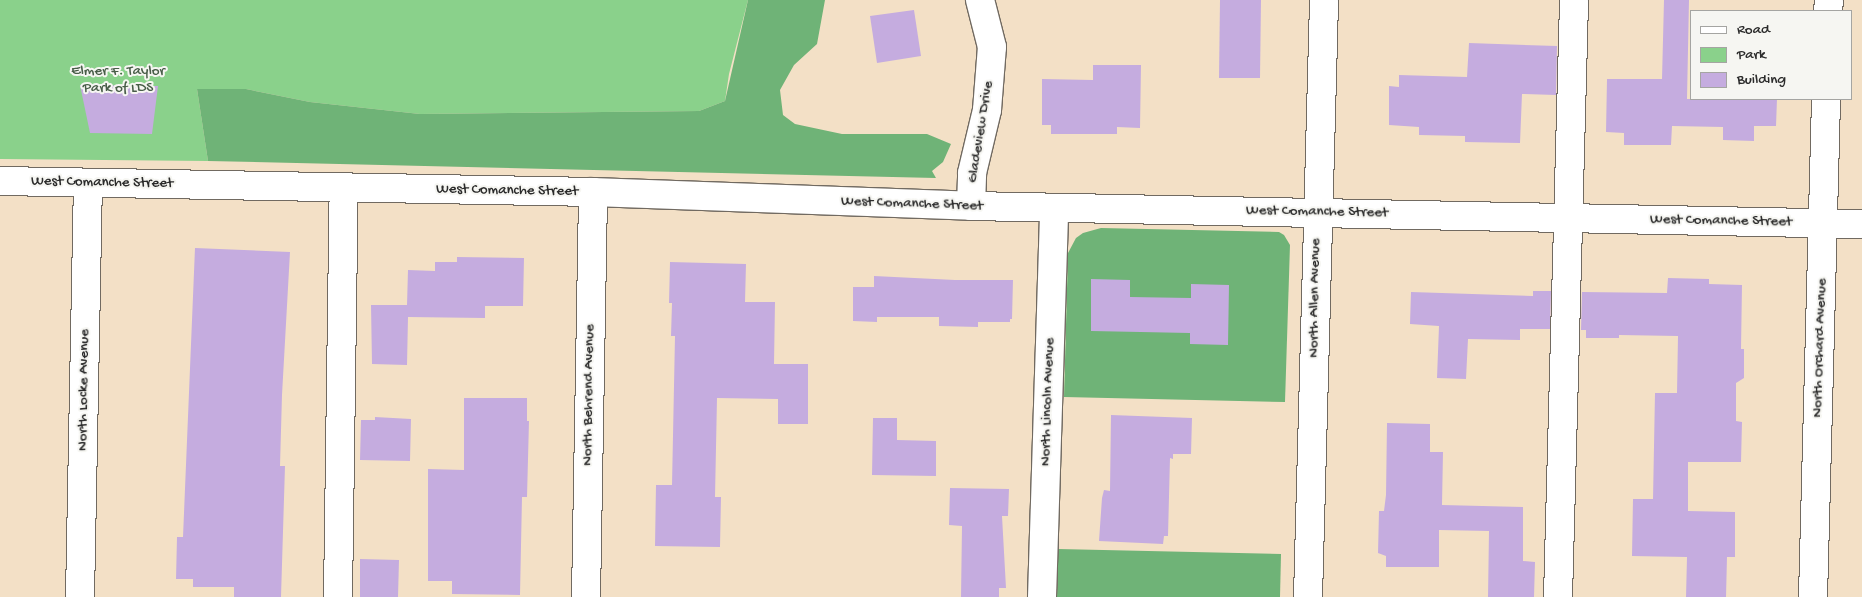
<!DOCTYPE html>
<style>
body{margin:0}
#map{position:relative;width:1862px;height:597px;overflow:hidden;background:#f3e0c6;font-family:"Gochi Hand",sans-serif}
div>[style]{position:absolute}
.green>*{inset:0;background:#8ad18b}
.forest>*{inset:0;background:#6fb377}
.building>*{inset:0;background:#c5acdf}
.roads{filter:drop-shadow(1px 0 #716a61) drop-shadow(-1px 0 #716a61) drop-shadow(0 1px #716a61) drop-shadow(0 -1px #716a61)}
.minor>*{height:28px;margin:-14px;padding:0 14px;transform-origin:14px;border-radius:14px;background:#fff}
span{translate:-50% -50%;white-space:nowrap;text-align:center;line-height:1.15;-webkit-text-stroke:4px #f6f6f2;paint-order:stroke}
.park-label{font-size:15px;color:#485d48}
.street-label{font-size:15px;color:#2b2b2b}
.legend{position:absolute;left:1690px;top:10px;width:162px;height:90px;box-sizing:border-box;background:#f6f6f2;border:1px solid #a5a5a2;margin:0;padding:6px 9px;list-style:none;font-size:15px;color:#2b2b2b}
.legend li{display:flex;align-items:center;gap:10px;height:25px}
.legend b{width:25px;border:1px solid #a5a5a2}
</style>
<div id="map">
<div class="green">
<i style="clip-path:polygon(0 0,748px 0,729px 74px,725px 101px,699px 111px,420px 114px,310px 102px,246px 89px,197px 89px,208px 161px,0 159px)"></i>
</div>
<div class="forest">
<i style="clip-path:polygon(748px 0,825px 0,817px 44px,794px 65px,780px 90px,783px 115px,795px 124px,842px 134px,927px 134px,951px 144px,943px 162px,932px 171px,936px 178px,208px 161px,197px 89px,246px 89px,310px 102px,420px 114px,699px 111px,725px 101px)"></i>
<i style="clip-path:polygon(1101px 228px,1279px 232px,1284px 235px,1290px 245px,1285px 402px,1064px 397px,1068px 253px,1076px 238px,1083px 233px)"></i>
<i style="clip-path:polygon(1058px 549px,1281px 554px,1280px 597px,1057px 597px)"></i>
</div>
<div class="building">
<i style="clip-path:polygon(1220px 0,1261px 0,1260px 78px,1219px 78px)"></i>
<i style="clip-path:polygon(1664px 0,1689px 0,1687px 99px,1777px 99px,1776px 126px,1754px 126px,1754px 141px,1723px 140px,1723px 127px,1672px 126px,1671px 145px,1624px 145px,1624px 133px,1606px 132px,1607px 79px,1662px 79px)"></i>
<i style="clip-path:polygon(914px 10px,921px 56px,877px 63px,870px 16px)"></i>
<i style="clip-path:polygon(1469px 43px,1557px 46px,1556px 95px,1522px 94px,1520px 143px,1465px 142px,1465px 136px,1419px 135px,1419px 127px,1389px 125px,1389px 86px,1399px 87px,1399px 75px,1467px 77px)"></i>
<i style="clip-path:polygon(1093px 65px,1141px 65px,1140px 128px,1117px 127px,1117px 134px,1051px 134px,1051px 125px,1042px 125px,1042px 79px,1093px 80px)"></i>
<i style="clip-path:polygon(80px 85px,158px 86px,152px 134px,90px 133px)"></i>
<i style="clip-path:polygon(195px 248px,290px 252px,282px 395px,280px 466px,285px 466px,281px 597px,234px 597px,234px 587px,193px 587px,193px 579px,176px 579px,177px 537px,183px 537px)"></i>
<i style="clip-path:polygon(457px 257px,524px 258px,523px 306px,485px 306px,485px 318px,408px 317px,407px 365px,372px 364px,371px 305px,407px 305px,408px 270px,435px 271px,435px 262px,457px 262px)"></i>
<i style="clip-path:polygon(670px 262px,746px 264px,745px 302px,775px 302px,774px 364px,808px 364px,808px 424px,778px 424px,778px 399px,717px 398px,715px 497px,721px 497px,720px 547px,655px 546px,656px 485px,672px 485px,675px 336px,671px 336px,672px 303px,669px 303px)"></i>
<i style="clip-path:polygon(874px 276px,955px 280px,1013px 280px,1012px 319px,1010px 319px,1010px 322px,978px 322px,978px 327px,939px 326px,939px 317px,877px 317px,877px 322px,853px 321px,853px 287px,874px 287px)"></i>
<i style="clip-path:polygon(1668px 278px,1709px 279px,1709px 284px,1742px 285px,1741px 349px,1744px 349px,1744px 378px,1736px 383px,1736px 421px,1742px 422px,1741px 462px,1688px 462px,1688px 511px,1735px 512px,1735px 557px,1727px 557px,1726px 597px,1686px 597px,1687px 557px,1632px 556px,1633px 499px,1653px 499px,1655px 393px,1677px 393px,1678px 336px,1619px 335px,1619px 338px,1586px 338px,1586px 330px,1581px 330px,1582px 292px,1667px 293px)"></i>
<i style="clip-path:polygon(1091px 279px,1130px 280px,1130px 297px,1191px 298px,1191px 284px,1229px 285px,1228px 345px,1190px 344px,1190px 333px,1091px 331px)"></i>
<i style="clip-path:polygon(1533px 291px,1551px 291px,1550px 329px,1520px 329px,1520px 340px,1468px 339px,1466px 379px,1437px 378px,1439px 326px,1410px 324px,1411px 292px,1533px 296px)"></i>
<i style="clip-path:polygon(464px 398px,527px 398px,527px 421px,529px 421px,527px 497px,522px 497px,520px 595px,452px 594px,452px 581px,428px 581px,428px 469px,464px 470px)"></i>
<i style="clip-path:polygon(1111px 415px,1192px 418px,1191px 454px,1173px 454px,1173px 459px,1170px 458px,1168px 536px,1164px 536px,1163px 544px,1099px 541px,1102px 498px,1104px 490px,1110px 491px)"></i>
<i style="clip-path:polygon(375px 417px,411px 419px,410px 461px,360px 460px,361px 420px,375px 420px)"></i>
<i style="clip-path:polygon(873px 418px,897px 418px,897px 440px,936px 441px,936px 476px,872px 475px)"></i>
<i style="clip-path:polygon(1387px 423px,1430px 424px,1430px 452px,1443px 452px,1442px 505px,1523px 507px,1523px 561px,1535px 562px,1534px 597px,1488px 597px,1489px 531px,1439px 530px,1439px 567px,1386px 567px,1386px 556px,1378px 553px,1379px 511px,1384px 511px,1386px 495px)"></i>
<i style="clip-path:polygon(950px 488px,1009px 489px,1008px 516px,1002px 516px,1006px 588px,999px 588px,999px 597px,961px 597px,962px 526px,949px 525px)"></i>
<i style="clip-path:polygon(360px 559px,399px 560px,398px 597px,360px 597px)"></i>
</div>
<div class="roads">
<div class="minor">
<i style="left:1828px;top:11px;width:11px;rotate:-85deg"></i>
<i style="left:0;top:181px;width:593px;rotate:1.06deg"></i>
<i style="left:593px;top:192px;width:378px;rotate:2.1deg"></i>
<i style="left:971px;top:206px;width:891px;rotate:1.16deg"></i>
<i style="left:971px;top:206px;width:33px;rotate:-88deg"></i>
<i style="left:972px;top:173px;width:65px;rotate:-76.6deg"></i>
<i style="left:987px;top:110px;width:63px;rotate:-85.5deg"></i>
<i style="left:992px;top:47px;width:49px;rotate:-104.3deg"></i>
<i style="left:80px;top:597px;width:414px;rotate:-88.9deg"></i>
<i style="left:338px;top:597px;width:409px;rotate:-89.2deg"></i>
<i style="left:586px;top:597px;width:405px;rotate:-89deg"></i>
<i style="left:1042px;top:597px;width:389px;rotate:-88.2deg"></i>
<i style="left:1308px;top:597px;width:597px;rotate:-88.46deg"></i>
<i style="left:1558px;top:597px;width:597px;rotate:-88.46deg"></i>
<i style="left:1813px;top:597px;width:498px;rotate:-88.5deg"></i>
</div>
</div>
<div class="park-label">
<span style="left:118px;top:80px">Elmer F. Taylor<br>Park of LDS</span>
</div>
<div class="street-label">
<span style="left:981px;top:132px;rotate:-81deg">Gladeview Drive</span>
<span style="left:102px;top:183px;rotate:1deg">West Comanche Street</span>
<span style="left:507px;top:191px;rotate:1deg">West Comanche Street</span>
<span style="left:912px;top:204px;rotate:2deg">West Comanche Street</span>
<span style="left:1317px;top:212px;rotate:1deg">West Comanche Street</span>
<span style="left:1721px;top:221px;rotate:1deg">West Comanche Street</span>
<span style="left:1315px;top:298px;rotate:-89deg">North Allen Avenue</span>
<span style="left:1820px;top:348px;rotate:-88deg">North Orchard Avenue</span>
<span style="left:84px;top:390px;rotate:-89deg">North Locke Avenue</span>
<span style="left:589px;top:395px;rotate:-89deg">North Behrend Avenue</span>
<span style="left:1048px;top:402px;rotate:-88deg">North Lincoln Avenue</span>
</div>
<ul class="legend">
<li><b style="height:6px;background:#fff"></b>Road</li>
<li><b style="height:14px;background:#8ad18b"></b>Park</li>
<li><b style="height:14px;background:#c5acdf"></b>Building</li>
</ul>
</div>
